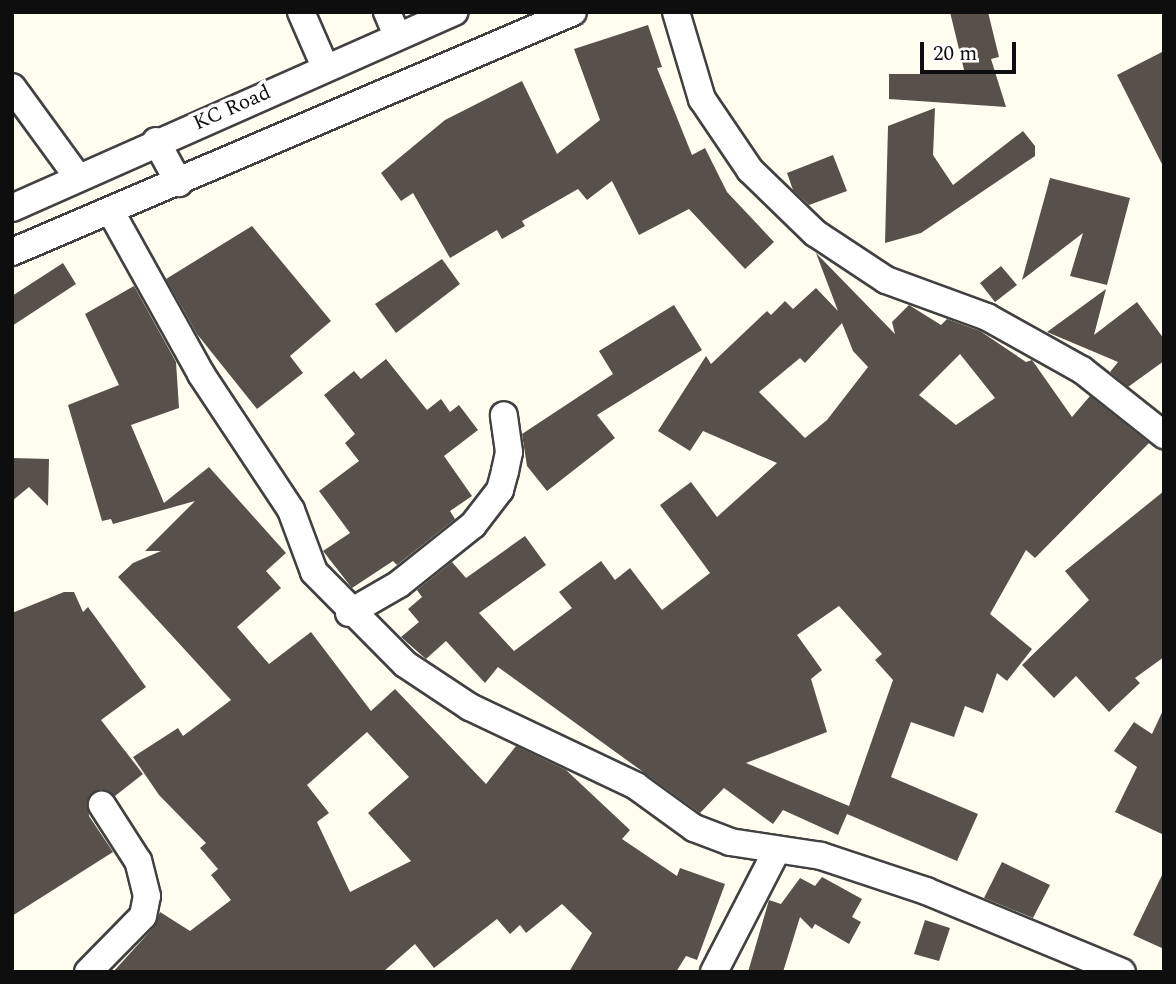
<!DOCTYPE html>
<style>
body{margin:0}
#map{position:relative;width:1176px;height:984px;overflow:hidden;background:#fffdf0;font-family:Spectral,serif}
div>[style]{position:absolute}
.building>*{inset:0;background:#58504a}
.roads{filter:drop-shadow(2px 0 #414141) drop-shadow(-2px 0 #414141) drop-shadow(0 2px #414141) drop-shadow(0 -2px #414141)}
.street>*{height:26px;margin:-13px;padding:0 13px;transform-origin:13px;border-radius:13px;background:#fff}
span{translate:-50% -50%;white-space:nowrap;text-align:center;line-height:1.15;-webkit-text-stroke:7px #fff;paint-order:stroke}
.street-label{font-size:21px;color:#0e0e0e}
.frame{position:absolute;inset:0;border:14px solid #0e0e0e;pointer-events:none}
.scale{position:absolute;left:920px;top:42px;width:96px;height:32px;box-sizing:border-box;border:4px solid #0e0e0e;border-top:0;padding-left:9px;font-size:21px;line-height:24px;white-space:nowrap;color:#0e0e0e;-webkit-text-stroke:5px #fff;paint-order:stroke}
</style>
<div id="map">
<div class="building">
<i style="clip-path:polygon(950px 12px,988px 12px,999px 57px,991px 59px,1006px 107px,889px 99px,889px 74px,965px 74px)"></i>
<i style="clip-path:polygon(648px 25px,662px 67px,657px 68px,692px 155px,705px 148px,727px 192px,774px 242px,745px 269px,689px 209px,639px 235px,612px 181px,587px 200px,578px 189px,522px 221px,525px 226px,502px 239px,497px 230px,450px 258px,413px 193px,401px 201px,381px 173px,445px 120px,522px 81px,557px 154px,600px 120px,574px 49px)"></i>
<i style="clip-path:polygon(1164px 51px,1164px 168px,1117px 75px)"></i>
<i style="clip-path:polygon(935px 108px,933px 155px,953px 185px,1023px 131px,1035px 146px,1035px 156px,921px 233px,885px 243px,888px 126px)"></i>
<i style="clip-path:polygon(833px 155px,847px 191px,809px 205px,793px 190px,787px 173px)"></i>
<i style="clip-path:polygon(1050px 178px,1130px 198px,1107px 285px,1070px 276px,1083px 233px,1022px 280px)"></i>
<i style="clip-path:polygon(252px 226px,331px 321px,290px 356px,303px 373px,257px 409px,197px 334px,166px 279px)"></i>
<i style="clip-path:polygon(evenodd,816px 253px,895px 334px,892px 322px,909px 305px,941px 325px,947px 319px,980px 331px,1026px 362px,1032px 360px,1072px 417px,1090px 396px,1149px 443px,1035px 558px,1026px 550px,990px 614px,1032px 649px,1007px 681px,997px 673px,983px 713px,965px 706px,954px 737px,911px 722px,891px 777px,978px 814px,957px 861px,847px 814px,838px 835px,783px 810px,773px 824px,724px 788px,700px 813px,498px 667px,485px 683px,446px 641px,426px 659px,401px 637px,419px 622px,408px 609px,422px 597px,417px 590px,452px 562px,466px 578px,525px 536px,546px 565px,479px 613px,514px 651px,572px 608px,559px 592px,601px 561px,615px 580px,630px 568px,662px 610px,710px 573px,660px 505px,691px 482px,717px 517px,777px 463px,703px 431px,690px 451px,658px 431px,706px 356px,711px 364px,767px 311px,771px 315px,785px 301px,793px 309px,816px 288px,838px 311px,816px 253px,842px 323px,853px 351px,868px 367px,827px 420px,805px 438px,759px 392px,800px 358px,805px 363px,842px 323px,816px 253px,960px 354px,995px 398px,956px 425px,919px 395px,960px 354px,816px 253px,839px 606px,882px 654px,875px 660px,893px 680px,849px 806px,746px 763px,827px 732px,811px 679px,822px 670px,797px 635px,839px 606px)"></i>
<i style="clip-path:polygon(442px 259px,460px 284px,396px 333px,375px 304px)"></i>
<i style="clip-path:polygon(63px 263px,76px 284px,12px 326px,12px 296px)"></i>
<i style="clip-path:polygon(1001px 266px,1017px 285px,995px 302px,980px 283px)"></i>
<i style="clip-path:polygon(evenodd,134px 286px,176px 362px,179px 408px,131px 425px,164px 503px,209px 467px,286px 553px,266px 571px,281px 588px,237px 627px,269px 664px,311px 632px,371px 711px,395px 689px,486px 784px,516px 746px,566px 770px,630px 830px,622px 839px,677px 876px,680px 868px,725px 884px,697px 960px,686px 956px,676px 972px,569px 972px,592px 933px,562px 904px,526px 933px,520px 925px,510px 934px,497px 919px,434px 968px,415px 944px,383px 972px,113px 972px,154px 927px,160px 912px,190px 931px,231px 900px,211px 875px,218px 869px,200px 848px,206px 843px,159px 795px,133px 757px,178px 728px,183px 736px,231px 700px,118px 577px,133px 563px,161px 551px,145px 551px,195px 501px,113px 524px,111px 519px,102px 521px,68px 405px,119px 385px,85px 314px,134px 286px,367px 732px,409px 777px,368px 813px,411px 861px,350px 892px,317px 822px,329px 813px,307px 785px,367px 732px)"></i>
<i style="clip-path:polygon(1106px 289px,1094px 335px,1137px 302px,1164px 339px,1164px 361px,1128px 387px,1110px 372px,1118px 362px,1047px 332px)"></i>
<i style="clip-path:polygon(674px 305px,702px 350px,597px 415px,615px 438px,547px 491px,527px 466px,522px 434px,613px 374px,599px 351px)"></i>
<i style="clip-path:polygon(386px 359px,427px 410px,441px 399px,450px 412px,459px 405px,478px 430px,444px 456px,472px 496px,450px 511px,455px 519px,397px 565px,393px 561px,352px 588px,323px 551px,350px 533px,319px 491px,359px 461px,345px 443px,355px 434px,324px 395px,354px 371px,361px 379px)"></i>
<i style="clip-path:polygon(12px 458px,49px 459px,48px 506px,29px 487px,12px 501px)"></i>
<i style="clip-path:polygon(1164px 491px,1164px 657px,1135px 678px,1140px 683px,1109px 712px,1076px 676px,1054px 698px,1022px 665px,1089px 600px,1065px 571px)"></i>
<i style="clip-path:polygon(64px 592px,74px 592px,83px 612px,88px 607px,146px 687px,101px 720px,143px 774px,115px 796px,101px 789px,88px 798px,89px 816px,113px 852px,12px 916px,12px 613px)"></i>
<i style="clip-path:polygon(1164px 708px,1164px 835px,1115px 812px,1137px 767px,1114px 751px,1134px 722px,1152px 734px)"></i>
<i style="clip-path:polygon(1002px 862px,1050px 885px,1033px 918px,984px 898px)"></i>
<i style="clip-path:polygon(1164px 871px,1164px 949px,1133px 935px)"></i>
<i style="clip-path:polygon(822px 877px,862px 899px,852px 917px,861px 922px,849px 944px,815px 924px,812px 929px,800px 917px,783px 972px,748px 972px,769px 900px,781px 904px,800px 878px,815px 886px)"></i>
<i style="clip-path:polygon(925px 920px,950px 928px,939px 961px,914px 954px)"></i>
</div>
<div class="roads">
<div class="street">
<i style="left:301px;top:12px;width:60px;rotate:66.4deg"></i>
<i style="left:387px;top:12px;width:25px;rotate:67deg"></i>
<i style="left:676px;top:12px;width:91px;rotate:73.4deg"></i>
<i style="left:702px;top:99px;width:86px;rotate:55.9deg"></i>
<i style="left:750px;top:170px;width:91px;rotate:44.1deg"></i>
<i style="left:815px;top:233px;width:85px;rotate:33.5deg"></i>
<i style="left:886px;top:280px;width:108px;rotate:20.1deg"></i>
<i style="left:987px;top:317px;width:109px;rotate:29.2deg"></i>
<i style="left:1082px;top:370px;width:105px;rotate:38.4deg"></i>
<i style="left:12px;top:87px;width:110px;rotate:53.9deg"></i>
<i style="left:156px;top:141px;width:48px;rotate:61.3deg"></i>
<i style="left:12px;top:208px;width:484px;rotate:-23.9deg"></i>
<i style="left:111px;top:212px;width:185px;rotate:60.9deg"></i>
<i style="left:201px;top:374px;width:163px;rotate:56.5deg"></i>
<i style="left:291px;top:510px;width:66px;rotate:69.6deg"></i>
<i style="left:314px;top:572px;width:129px;rotate:45.3deg"></i>
<i style="left:405px;top:664px;width:78px;rotate:33.5deg"></i>
<i style="left:470px;top:707px;width:184px;rotate:25.4deg"></i>
<i style="left:636px;top:786px;width:72px;rotate:35.9deg"></i>
<i style="left:694px;top:828px;width:39px;rotate:21deg"></i>
<i style="left:730px;top:842px;width:92px;rotate:8.7deg"></i>
<i style="left:821px;top:856px;width:111px;rotate:18.4deg"></i>
<i style="left:926px;top:891px;width:212px;rotate:22.5deg"></i>
<i style="left:12px;top:252px;width:610px;rotate:-23.16deg"></i>
<i style="left:349px;top:613px;width:58px;rotate:-30.1deg"></i>
<i style="left:399px;top:584px;width:95px;rotate:-38.6deg"></i>
<i style="left:473px;top:525px;width:44px;rotate:-52.4deg"></i>
<i style="left:500px;top:490px;width:20px;rotate:-75deg"></i>
<i style="left:505px;top:471px;width:19px;rotate:-78deg"></i>
<i style="left:509px;top:452px;width:37px;rotate:-98deg"></i>
<i style="left:88px;top:972px;width:78px;rotate:-45.5deg"></i>
<i style="left:143px;top:916px;width:20px;rotate:-79deg"></i>
<i style="left:147px;top:896px;width:36px;rotate:-104deg"></i>
<i style="left:138px;top:861px;width:67px;rotate:-122.7deg"></i>
<i style="left:714px;top:972px;width:135px;rotate:-62.7deg"></i>
</div>
</div>
<div class="street-label">
<span style="left:232px;top:108px;rotate:-24deg">KC Road</span>
</div>
<div class="frame"></div>
<div class="scale">20 m</div>
</div>
